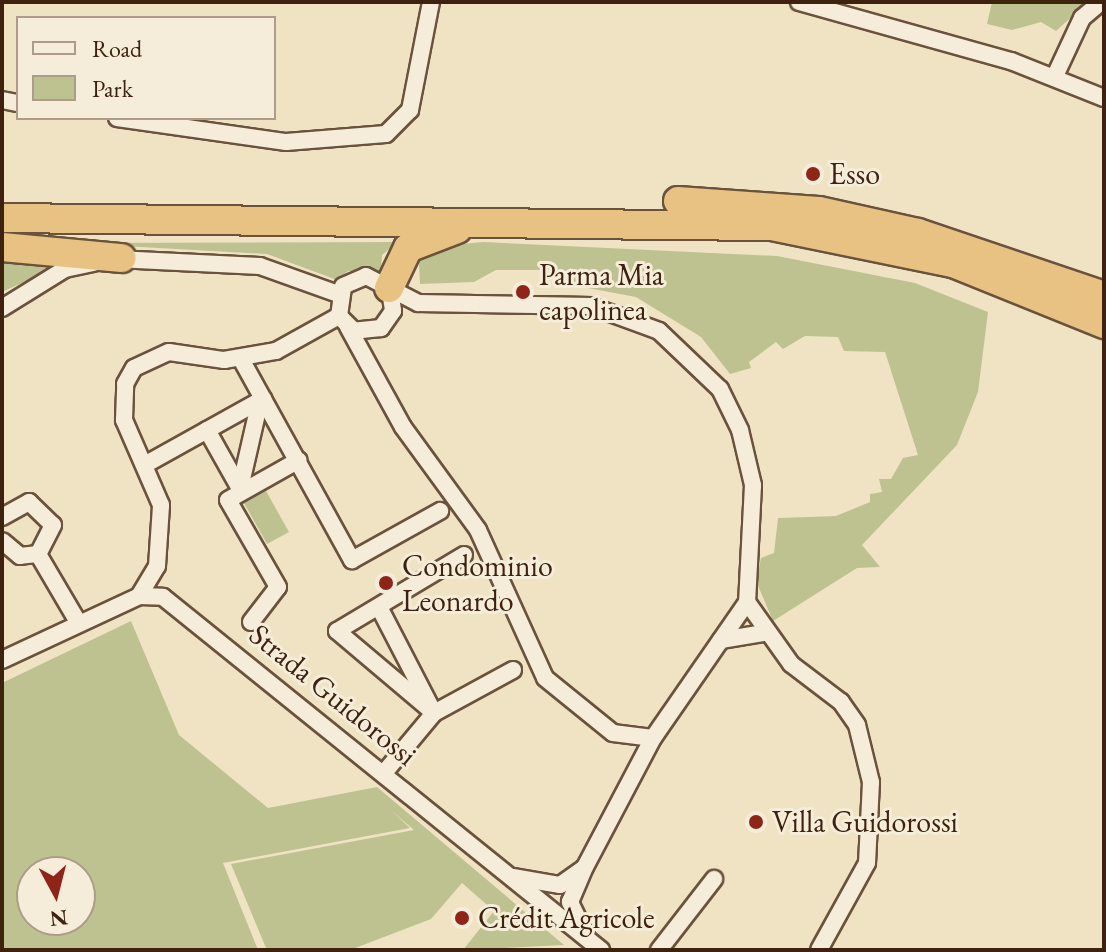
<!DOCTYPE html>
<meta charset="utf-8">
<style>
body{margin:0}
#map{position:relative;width:1106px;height:952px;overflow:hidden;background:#f0e3c4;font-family:"EB Garamond",serif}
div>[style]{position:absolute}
.green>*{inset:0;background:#bec291}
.roads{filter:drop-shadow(2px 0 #6a523c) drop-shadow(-2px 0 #6a523c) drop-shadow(0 2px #6a523c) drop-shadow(0 -2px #6a523c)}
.street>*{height:16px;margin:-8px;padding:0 8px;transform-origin:8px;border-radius:8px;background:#f5edd9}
.highway>*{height:28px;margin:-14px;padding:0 14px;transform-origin:14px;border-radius:14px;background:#e8c282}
.dots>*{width:22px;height:22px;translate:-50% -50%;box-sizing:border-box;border:4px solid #f5edd9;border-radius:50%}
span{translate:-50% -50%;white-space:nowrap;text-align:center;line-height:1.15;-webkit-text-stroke:6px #f5edd9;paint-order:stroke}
.poi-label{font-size:30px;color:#3e220f}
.left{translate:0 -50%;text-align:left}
.street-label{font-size:30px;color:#3e220f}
.frame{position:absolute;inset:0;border:4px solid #3e220f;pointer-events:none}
.legend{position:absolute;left:16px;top:16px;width:260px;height:104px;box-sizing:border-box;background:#f5edd9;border:2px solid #ac9c88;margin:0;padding:10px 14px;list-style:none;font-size:24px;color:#3e220f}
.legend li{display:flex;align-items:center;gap:16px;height:40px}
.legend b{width:40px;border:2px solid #ac9c88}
.north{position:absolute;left:16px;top:856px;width:80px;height:80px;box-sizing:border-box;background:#f5edd9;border:2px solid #ac9c88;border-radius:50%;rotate:173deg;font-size:22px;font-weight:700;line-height:32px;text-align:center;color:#3e220f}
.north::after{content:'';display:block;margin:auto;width:28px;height:36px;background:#8f2418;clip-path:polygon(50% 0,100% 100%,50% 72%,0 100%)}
</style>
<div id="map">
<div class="green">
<i style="clip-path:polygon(992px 2px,1088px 2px,1056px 31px,1041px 22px,1012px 30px,987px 24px)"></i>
<i style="clip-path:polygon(397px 242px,382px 255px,381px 271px,348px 271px,337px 280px,267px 254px,70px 243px)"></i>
<i style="clip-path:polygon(483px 242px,777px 256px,915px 283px,988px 312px,978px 392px,957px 445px,862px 545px,880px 567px,857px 568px,773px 621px,756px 581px,761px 558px,774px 553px,778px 518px,836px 516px,870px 502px,870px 494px,882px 492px,879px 479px,891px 479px,903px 458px,918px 455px,885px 352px,844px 351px,838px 337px,805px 336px,783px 349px,776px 342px,749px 362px,751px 368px,730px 374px,701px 337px,636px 297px,566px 284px,550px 270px,496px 270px,474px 282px,420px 284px,419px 262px,440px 246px)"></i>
<i style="clip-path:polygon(2px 259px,74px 259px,2px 292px)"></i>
<i style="clip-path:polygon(266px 491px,289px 532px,267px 544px,244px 503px)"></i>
<i style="clip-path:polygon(evenodd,131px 621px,179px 735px,268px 808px,377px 787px,564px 945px,463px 950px,494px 911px,462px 883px,431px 919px,350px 950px,266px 948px,231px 864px,414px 830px,392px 811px,410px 828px,223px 863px,258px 950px,2px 950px,2px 683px,131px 621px,80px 872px,80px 920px,32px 920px,32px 872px,80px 872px)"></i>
</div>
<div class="roads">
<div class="street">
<i style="left:799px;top:2px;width:220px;rotate:15.6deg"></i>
<i style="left:1011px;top:61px;width:100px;rotate:21.7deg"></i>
<i style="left:1055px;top:76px;width:64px;rotate:-65deg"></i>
<i style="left:1082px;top:18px;width:25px;rotate:-40deg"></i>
<i style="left:2px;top:100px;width:16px;rotate:11deg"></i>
<i style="left:117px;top:118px;width:171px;rotate:8.1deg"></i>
<i style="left:286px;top:142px;width:100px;rotate:-4.6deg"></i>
<i style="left:386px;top:134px;width:34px;rotate:-45deg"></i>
<i style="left:410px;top:110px;width:110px;rotate:-79deg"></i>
<i style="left:116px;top:259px;width:144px;rotate:2.8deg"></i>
<i style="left:260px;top:266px;width:83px;rotate:19.7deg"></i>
<i style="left:390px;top:291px;width:20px;rotate:81deg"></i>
<i style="left:393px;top:311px;width:21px;rotate:125deg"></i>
<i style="left:381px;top:328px;width:27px;rotate:174deg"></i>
<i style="left:354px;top:331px;width:21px;rotate:-135deg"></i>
<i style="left:339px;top:316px;width:30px;rotate:-82deg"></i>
<i style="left:343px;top:286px;width:25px;rotate:-23deg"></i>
<i style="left:366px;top:276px;width:59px;rotate:27.4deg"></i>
<i style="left:418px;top:303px;width:173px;rotate:1deg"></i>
<i style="left:591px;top:306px;width:72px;rotate:20.2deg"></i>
<i style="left:659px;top:331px;width:84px;rotate:43.6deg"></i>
<i style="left:720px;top:389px;width:46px;rotate:64deg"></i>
<i style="left:740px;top:430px;width:57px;rotate:76.7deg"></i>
<i style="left:753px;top:485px;width:117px;rotate:92.9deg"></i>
<i style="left:747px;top:602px;width:76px;rotate:54.6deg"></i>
<i style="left:791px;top:664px;width:63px;rotate:37.2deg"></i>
<i style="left:841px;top:702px;width:28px;rotate:55deg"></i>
<i style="left:857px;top:725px;width:59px;rotate:76.2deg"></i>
<i style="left:871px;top:782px;width:81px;rotate:92.8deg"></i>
<i style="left:867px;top:863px;width:99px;rotate:118.9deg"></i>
<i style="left:2px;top:308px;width:74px;rotate:-31.8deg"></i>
<i style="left:65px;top:269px;width:29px;rotate:-12deg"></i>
<i style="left:348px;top:327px;width:114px;rotate:61.2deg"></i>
<i style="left:403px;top:427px;width:127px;rotate:53.9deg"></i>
<i style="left:478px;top:530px;width:162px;rotate:65.6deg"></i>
<i style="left:545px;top:678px;width:87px;rotate:39deg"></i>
<i style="left:613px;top:733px;width:40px;rotate:7.1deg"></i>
<i style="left:241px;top:359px;width:230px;rotate:61.1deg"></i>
<i style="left:352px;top:560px;width:101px;rotate:-29.1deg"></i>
<i style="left:207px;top:430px;width:65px;rotate:60.7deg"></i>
<i style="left:148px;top:463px;width:132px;rotate:-29.1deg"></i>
<i style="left:240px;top:488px;width:89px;rotate:-77.1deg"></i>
<i style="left:2px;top:517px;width:31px;rotate:-29deg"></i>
<i style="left:29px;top:502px;width:33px;rotate:44deg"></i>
<i style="left:53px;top:525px;width:33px;rotate:117deg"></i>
<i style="left:38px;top:554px;width:18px;rotate:174deg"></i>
<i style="left:20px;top:556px;width:23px;rotate:-140deg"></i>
<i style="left:38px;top:554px;width:79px;rotate:59.5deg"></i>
<i style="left:464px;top:555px;width:148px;rotate:149.1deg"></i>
<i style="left:337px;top:631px;width:127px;rotate:40.2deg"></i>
<i style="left:434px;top:713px;width:90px;rotate:-28.6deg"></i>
<i style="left:139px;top:596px;width:35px;rotate:-59deg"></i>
<i style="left:157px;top:566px;width:61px;rotate:-86.2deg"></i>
<i style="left:161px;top:505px;width:93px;rotate:-113.5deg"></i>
<i style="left:124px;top:420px;width:36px;rotate:-88deg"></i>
<i style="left:125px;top:384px;width:18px;rotate:-61deg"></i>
<i style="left:134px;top:368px;width:38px;rotate:-25deg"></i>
<i style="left:169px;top:352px;width:56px;rotate:8.3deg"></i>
<i style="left:224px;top:360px;width:53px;rotate:-9.8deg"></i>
<i style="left:276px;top:351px;width:72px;rotate:-29.1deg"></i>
<i style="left:379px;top:607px;width:119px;rotate:62.6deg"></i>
<i style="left:434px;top:713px;width:78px;rotate:129.8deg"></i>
<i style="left:251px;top:622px;width:44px;rotate:-52.4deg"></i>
<i style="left:278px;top:587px;width:100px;rotate:-119.9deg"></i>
<i style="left:228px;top:500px;width:81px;rotate:-29.4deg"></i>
<i style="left:721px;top:640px;width:44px;rotate:-9.2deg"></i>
<i style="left:2px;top:660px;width:151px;rotate:-25deg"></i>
<i style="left:139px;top:596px;width:24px;rotate:2deg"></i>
<i style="left:163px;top:597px;width:563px;rotate:38.87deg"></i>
<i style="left:513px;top:877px;width:48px;rotate:9.7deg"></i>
<i style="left:560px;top:885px;width:29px;rotate:-35deg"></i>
<i style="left:586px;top:935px;width:37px;rotate:-116deg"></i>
<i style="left:570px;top:902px;width:38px;rotate:-67deg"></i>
<i style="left:585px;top:867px;width:146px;rotate:-62.2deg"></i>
<i style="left:653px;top:738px;width:165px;rotate:-55.3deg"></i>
<i style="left:659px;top:950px;width:90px;rotate:-52.2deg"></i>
</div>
<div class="highway">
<i style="left:678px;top:201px;width:141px;rotate:4.1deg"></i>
<i style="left:819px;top:211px;width:101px;rotate:12.5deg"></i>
<i style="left:918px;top:233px;width:196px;rotate:18.7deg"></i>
<i style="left:2px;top:218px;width:770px;rotate:0.6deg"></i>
<i style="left:772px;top:226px;width:185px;rotate:11.6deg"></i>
<i style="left:953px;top:263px;width:163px;rotate:22deg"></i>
<i style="left:2px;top:247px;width:120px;rotate:5.3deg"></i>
<i style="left:389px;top:288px;width:44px;rotate:-64.6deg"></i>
<i style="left:408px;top:248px;width:53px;rotate:-21.2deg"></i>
</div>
</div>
<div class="dots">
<i style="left:813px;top:174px;background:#8f2418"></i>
<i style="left:523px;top:292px;background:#8f2418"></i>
<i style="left:386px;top:583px;background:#8f2418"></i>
<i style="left:756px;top:822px;background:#8f2418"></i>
<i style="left:462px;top:918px;background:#8f2418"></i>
</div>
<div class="poi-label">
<span class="left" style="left:829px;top:174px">Esso</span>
<span class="left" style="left:539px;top:292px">Parma Mia<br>capolinea</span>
<span class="left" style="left:402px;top:583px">Condominio<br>Leonardo</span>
<span class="left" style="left:772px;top:822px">Villa Guidorossi</span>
<span class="left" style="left:478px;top:918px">Crédit Agricole</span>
</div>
<div class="street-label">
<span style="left:333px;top:695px;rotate:39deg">Strada Guidorossi</span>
</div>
<div class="frame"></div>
<ul class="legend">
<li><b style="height:10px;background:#f5edd9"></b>Road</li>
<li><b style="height:22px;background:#bec291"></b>Park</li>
</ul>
<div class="north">N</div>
</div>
